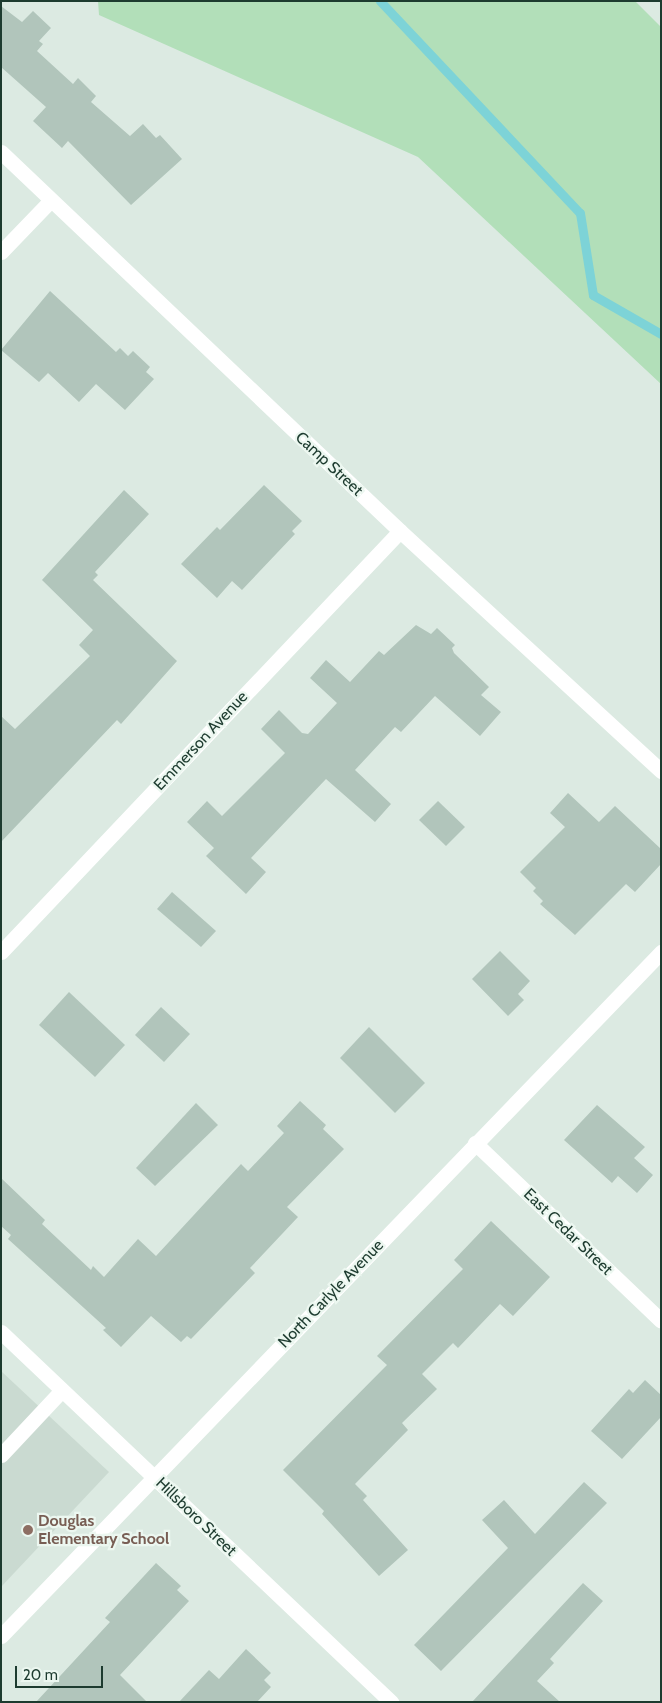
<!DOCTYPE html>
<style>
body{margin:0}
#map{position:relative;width:662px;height:1703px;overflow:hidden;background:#dceae2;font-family:Cabin,sans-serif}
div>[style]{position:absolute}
.built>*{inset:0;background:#cadad1}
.green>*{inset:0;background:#b2dfb9}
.stream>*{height:9px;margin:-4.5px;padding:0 4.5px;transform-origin:4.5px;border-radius:4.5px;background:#7dd3d7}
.building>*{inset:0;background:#b1c5bb}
.lane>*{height:15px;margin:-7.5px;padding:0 7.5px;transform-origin:7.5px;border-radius:7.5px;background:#fff}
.street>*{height:15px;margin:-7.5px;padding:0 7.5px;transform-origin:7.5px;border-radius:7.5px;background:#fff}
.dots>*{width:14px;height:14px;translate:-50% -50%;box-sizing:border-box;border:2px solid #ecf7f0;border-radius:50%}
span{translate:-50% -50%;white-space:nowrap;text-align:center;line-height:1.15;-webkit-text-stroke:4.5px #ecf7f0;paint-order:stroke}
.street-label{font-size:16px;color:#1d3b2f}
.education-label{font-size:16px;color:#785e54;font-weight:700}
.left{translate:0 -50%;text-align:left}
.frame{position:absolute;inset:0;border:2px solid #1d3b2f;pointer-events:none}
.scale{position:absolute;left:15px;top:1666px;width:88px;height:22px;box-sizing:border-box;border:2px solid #1d3b2f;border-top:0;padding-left:6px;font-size:15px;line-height:18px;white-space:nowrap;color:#1d3b2f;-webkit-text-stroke:4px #ecf7f0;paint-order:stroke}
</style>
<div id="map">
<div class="built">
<i style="clip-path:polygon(1px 1371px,109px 1472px,1px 1587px)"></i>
</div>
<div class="green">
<i style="clip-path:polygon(98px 1px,635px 1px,661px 27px,661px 384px,418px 157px,99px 15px)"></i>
</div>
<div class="stream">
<i style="left:380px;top:1px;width:291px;rotate:46.7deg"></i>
<i style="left:580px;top:213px;width:83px;rotate:81deg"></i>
<i style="left:593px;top:295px;width:78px;rotate:29.8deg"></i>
</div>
<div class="building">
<i style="clip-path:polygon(1px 6px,22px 22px,33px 11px,51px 28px,39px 41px,43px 44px,37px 51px,73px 84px,78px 78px,96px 96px,91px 102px,130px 136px,143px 124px,156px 138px,160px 135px,182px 159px,131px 205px,68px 141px,62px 148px,33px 121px,46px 107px,1px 67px)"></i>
<i style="clip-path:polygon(50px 291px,116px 352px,120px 348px,128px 356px,133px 351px,150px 367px,146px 372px,154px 379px,125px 410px,96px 384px,79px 402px,48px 373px,39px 382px,1px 350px)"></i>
<i style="clip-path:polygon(264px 485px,302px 521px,292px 531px,295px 534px,242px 590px,232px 581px,217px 598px,181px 564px,217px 527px,220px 530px)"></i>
<i style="clip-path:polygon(124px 490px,149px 514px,95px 572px,98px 575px,93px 580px,177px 661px,121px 724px,117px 720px,1px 842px,1px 716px,15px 729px,90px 656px,79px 645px,93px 630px,42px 580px)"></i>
<i style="clip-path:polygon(416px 625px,431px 634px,437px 628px,455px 645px,452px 648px,454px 653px,489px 687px,481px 695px,501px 712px,480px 736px,435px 696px,401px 732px,395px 727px,355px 770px,391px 804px,375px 822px,326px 779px,251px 858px,266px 872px,246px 894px,206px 856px,214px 848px,187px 822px,207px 801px,222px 816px,285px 753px,261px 729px,279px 710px,302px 733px,308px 734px,337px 703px,310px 678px,326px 660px,350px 682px,379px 651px,384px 655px)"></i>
<i style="clip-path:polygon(568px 793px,599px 822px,615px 806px,661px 849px,661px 864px,635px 892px,626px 884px,575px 935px,540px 904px,543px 901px,533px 891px,536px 888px,520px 872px,565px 827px,550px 813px)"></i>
<i style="clip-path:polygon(438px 801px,465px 827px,446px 846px,419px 820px)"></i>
<i style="clip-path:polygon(172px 892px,216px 931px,201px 947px,157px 909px)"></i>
<i style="clip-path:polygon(500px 951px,530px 981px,518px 994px,524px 1000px,508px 1016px,472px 979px)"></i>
<i style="clip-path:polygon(69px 992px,125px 1045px,95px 1077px,39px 1025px)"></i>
<i style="clip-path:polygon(161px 1007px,190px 1034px,164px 1062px,135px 1035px)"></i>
<i style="clip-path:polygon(369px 1027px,425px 1083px,395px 1113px,340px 1058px)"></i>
<i style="clip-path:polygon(300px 1101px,326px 1125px,323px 1129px,344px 1149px,287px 1207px,298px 1217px,250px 1268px,255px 1273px,191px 1339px,187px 1336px,181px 1342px,151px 1316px,121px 1347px,103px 1330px,106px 1328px,8px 1239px,11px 1235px,1px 1226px,1px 1178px,45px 1220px,42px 1224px,91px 1270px,93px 1266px,104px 1277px,138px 1239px,156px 1256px,241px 1164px,248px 1171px,284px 1133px,277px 1126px)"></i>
<i style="clip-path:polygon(196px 1103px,218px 1125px,155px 1186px,136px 1168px)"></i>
<i style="clip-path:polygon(597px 1105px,645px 1147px,634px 1158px,653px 1175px,637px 1193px,618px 1176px,612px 1183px,564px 1140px)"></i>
<i style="clip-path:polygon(491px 1221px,550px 1277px,513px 1316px,500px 1304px,458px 1348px,453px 1343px,422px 1374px,437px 1389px,402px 1423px,408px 1430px,355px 1484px,367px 1496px,363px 1500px,408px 1550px,379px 1576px,322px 1514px,324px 1511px,283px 1470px,387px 1365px,377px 1356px,463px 1269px,454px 1260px)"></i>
<i style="clip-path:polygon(645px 1380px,661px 1395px,661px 1417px,622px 1459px,591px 1431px,629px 1389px,633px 1393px)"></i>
<i style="clip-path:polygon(584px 1482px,607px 1503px,441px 1671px,414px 1645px,508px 1548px,482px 1520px,504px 1500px,535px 1534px)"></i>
<i style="clip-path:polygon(156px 1563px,181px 1586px,177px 1590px,189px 1601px,120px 1675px,147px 1702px,36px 1702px,110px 1622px,105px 1618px)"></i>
<i style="clip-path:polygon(583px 1583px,603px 1601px,550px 1659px,554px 1663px,537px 1681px,560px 1702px,472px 1702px)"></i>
<i style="clip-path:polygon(246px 1649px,271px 1673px,264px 1680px,271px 1687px,257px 1702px,179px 1702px,209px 1670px,219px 1679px)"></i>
</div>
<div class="lane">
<i style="left:1px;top:1455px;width:89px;rotate:-46.8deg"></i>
</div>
<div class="street">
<i style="left:1px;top:152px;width:550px;rotate:43.53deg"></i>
<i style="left:400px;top:531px;width:355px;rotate:42.6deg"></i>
<i style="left:1px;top:252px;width:72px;rotate:-46.1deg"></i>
<i style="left:1px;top:952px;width:580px;rotate:-46.54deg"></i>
<i style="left:475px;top:1143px;width:257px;rotate:43.7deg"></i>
<i style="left:1px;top:1332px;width:538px;rotate:43.49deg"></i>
<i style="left:1px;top:1636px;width:951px;rotate:-46.02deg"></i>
</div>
<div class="dots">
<i style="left:28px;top:1530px;background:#8d6e63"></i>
</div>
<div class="street-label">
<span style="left:329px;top:464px;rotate:43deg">Camp Street</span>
<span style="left:201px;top:741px;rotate:-47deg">Emmerson Avenue</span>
<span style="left:568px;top:1232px;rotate:44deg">East Cedar Street</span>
<span style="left:331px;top:1294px;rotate:-46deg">North Carlyle Avenue</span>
<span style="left:196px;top:1517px;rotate:44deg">Hillsboro Street</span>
</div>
<div class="education-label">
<span class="left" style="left:38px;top:1530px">Douglas<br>Elementary School</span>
</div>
<div class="frame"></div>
<div class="scale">20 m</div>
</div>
